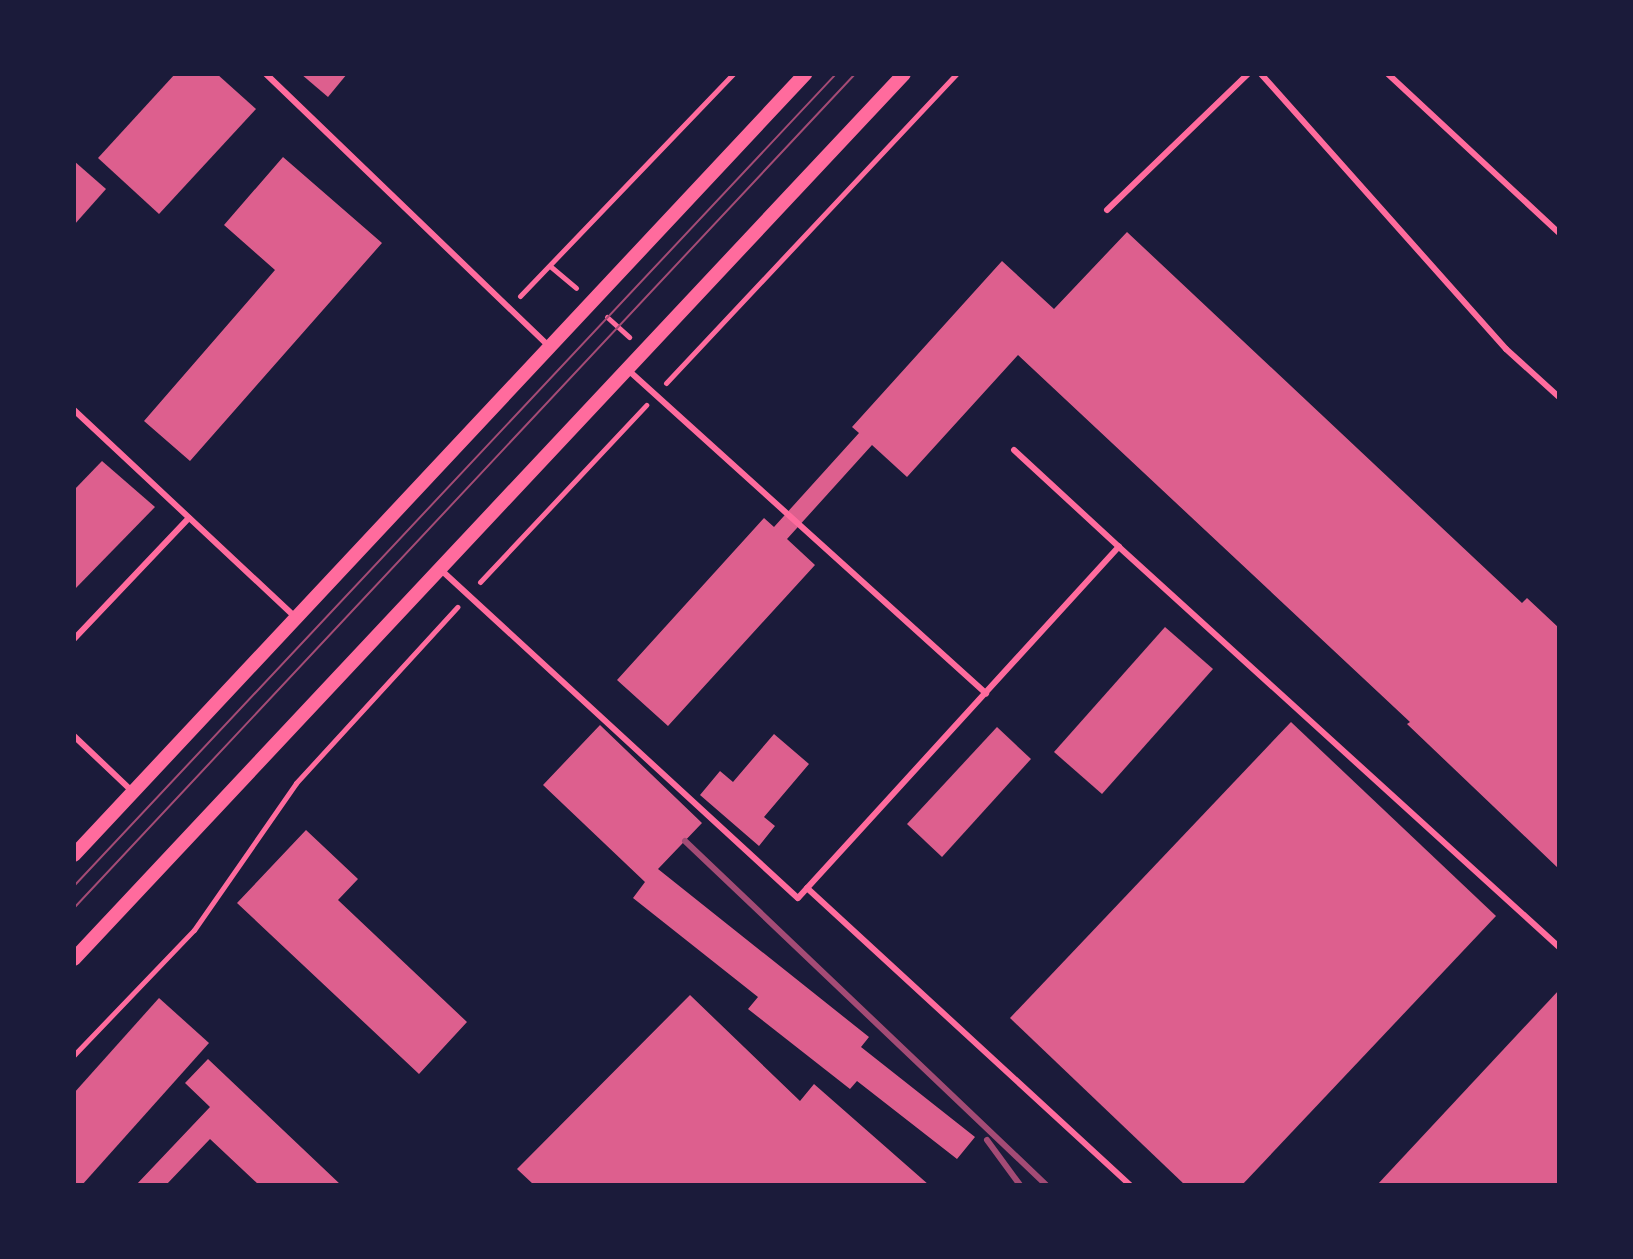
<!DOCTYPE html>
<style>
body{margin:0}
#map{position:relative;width:1633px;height:1259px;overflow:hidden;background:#1b1b3a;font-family:Manrope,sans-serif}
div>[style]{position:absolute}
.building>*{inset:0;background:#dd5f8e}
.path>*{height:5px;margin:-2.5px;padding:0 2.5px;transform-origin:2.5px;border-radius:2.5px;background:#ff6b9d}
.service>*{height:6px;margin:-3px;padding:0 3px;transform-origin:3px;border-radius:3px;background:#ff6b9d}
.tertiary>*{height:14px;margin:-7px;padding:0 7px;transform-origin:7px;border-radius:7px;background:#ff6b9d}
.tram>*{height:2px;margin:-1px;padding:0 1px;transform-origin:1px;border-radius:1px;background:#a44b75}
.rail>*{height:6px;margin:-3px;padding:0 3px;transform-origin:3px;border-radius:3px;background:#a44b75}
span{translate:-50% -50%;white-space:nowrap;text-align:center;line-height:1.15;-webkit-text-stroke:7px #1b1b3a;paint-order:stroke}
.frame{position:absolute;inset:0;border:76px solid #1b1b3a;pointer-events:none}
</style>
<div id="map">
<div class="building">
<i style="clip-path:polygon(175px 74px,217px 74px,256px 109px,159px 214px,98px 158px)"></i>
<i style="clip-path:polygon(301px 74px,347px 74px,328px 97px)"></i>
<i style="clip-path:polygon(283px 157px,382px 243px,190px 461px,144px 421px,275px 270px,224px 225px)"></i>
<i style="clip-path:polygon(74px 161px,106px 189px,74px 225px)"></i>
<i style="clip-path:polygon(1127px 232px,1522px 603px,1527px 598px,1559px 628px,1559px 869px,1407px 724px,1410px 722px,1018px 355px,907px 477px,872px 445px,787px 539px,815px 565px,668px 726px,617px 680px,764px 518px,774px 527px,859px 433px,852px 427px,1002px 261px,1054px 309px)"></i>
<i style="clip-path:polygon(102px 461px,155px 507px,74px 590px,74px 490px)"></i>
<i style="clip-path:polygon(1165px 627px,1213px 669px,1102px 794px,1054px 752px)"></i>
<i style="clip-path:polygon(1291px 722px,1496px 916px,1242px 1185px,1185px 1185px,1010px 1018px)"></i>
<i style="clip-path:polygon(600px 725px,702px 823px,658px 869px,869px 1037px,861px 1047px,975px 1137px,957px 1159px,857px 1081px,850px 1089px,748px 1009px,758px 997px,633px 898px,645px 882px,543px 785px)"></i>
<i style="clip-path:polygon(997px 727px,1031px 759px,942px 857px,907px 824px)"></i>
<i style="clip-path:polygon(774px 734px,809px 764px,764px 817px,775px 826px,759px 846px,700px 795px,720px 771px,733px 782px)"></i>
<i style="clip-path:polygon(306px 830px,358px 879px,338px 900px,467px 1022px,419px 1074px,237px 903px)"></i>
<i style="clip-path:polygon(1559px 990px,1559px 1185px,1377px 1185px)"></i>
<i style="clip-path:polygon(690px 995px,800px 1101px,814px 1084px,929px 1185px,534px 1185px,517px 1169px)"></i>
<i style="clip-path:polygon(159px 998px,209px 1043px,82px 1185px,74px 1185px,74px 1093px)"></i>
<i style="clip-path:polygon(208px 1059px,341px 1185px,259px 1185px,210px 1139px,166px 1185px,136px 1185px,210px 1107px,185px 1083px)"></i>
</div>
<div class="path">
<i style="left:550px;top:266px;width:34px;rotate:40deg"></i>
<i style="left:520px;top:296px;width:308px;rotate:-46.2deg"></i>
<i style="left:607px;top:317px;width:30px;rotate:42deg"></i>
<i style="left:666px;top:383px;width:424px;rotate:-46.8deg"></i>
<i style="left:480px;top:582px;width:243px;rotate:-46.8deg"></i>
<i style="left:74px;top:1055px;width:173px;rotate:-46.2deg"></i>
<i style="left:194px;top:930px;width:179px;rotate:-55.2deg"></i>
<i style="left:296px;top:783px;width:239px;rotate:-47.5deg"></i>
</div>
<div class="service">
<i style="left:266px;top:74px;width:394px;rotate:43.9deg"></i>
<i style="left:1261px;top:74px;width:368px;rotate:48.3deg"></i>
<i style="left:1506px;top:349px;width:72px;rotate:42.2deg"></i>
<i style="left:1388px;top:74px;width:233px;rotate:42.9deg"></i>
<i style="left:1107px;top:210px;width:196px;rotate:-44deg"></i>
<i style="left:627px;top:369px;width:484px;rotate:42.1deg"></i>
<i style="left:74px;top:410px;width:304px;rotate:43.1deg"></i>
<i style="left:1014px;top:450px;width:143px;rotate:42.7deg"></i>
<i style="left:440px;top:569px;width:486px;rotate:42.6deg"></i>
<i style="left:798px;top:898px;width:476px;rotate:-47.6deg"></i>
<i style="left:1119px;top:547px;width:595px;rotate:42.27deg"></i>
<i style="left:74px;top:639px;width:167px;rotate:-46.5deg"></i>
<i style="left:74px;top:736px;width:80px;rotate:43.5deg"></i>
<i style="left:807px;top:888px;width:439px;rotate:42.6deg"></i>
</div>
<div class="tertiary">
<i style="left:74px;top:855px;width:1070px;rotate:-46.89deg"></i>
<i style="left:74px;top:959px;width:1213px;rotate:-46.84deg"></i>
</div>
<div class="tram">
<i style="left:74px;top:886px;width:1114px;rotate:-46.82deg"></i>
<i style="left:74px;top:908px;width:1143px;rotate:-46.88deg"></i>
</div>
<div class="rail">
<i style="left:685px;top:841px;width:499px;rotate:43.6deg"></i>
<i style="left:987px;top:1140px;width:56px;rotate:53.7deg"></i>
</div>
<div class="frame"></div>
</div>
